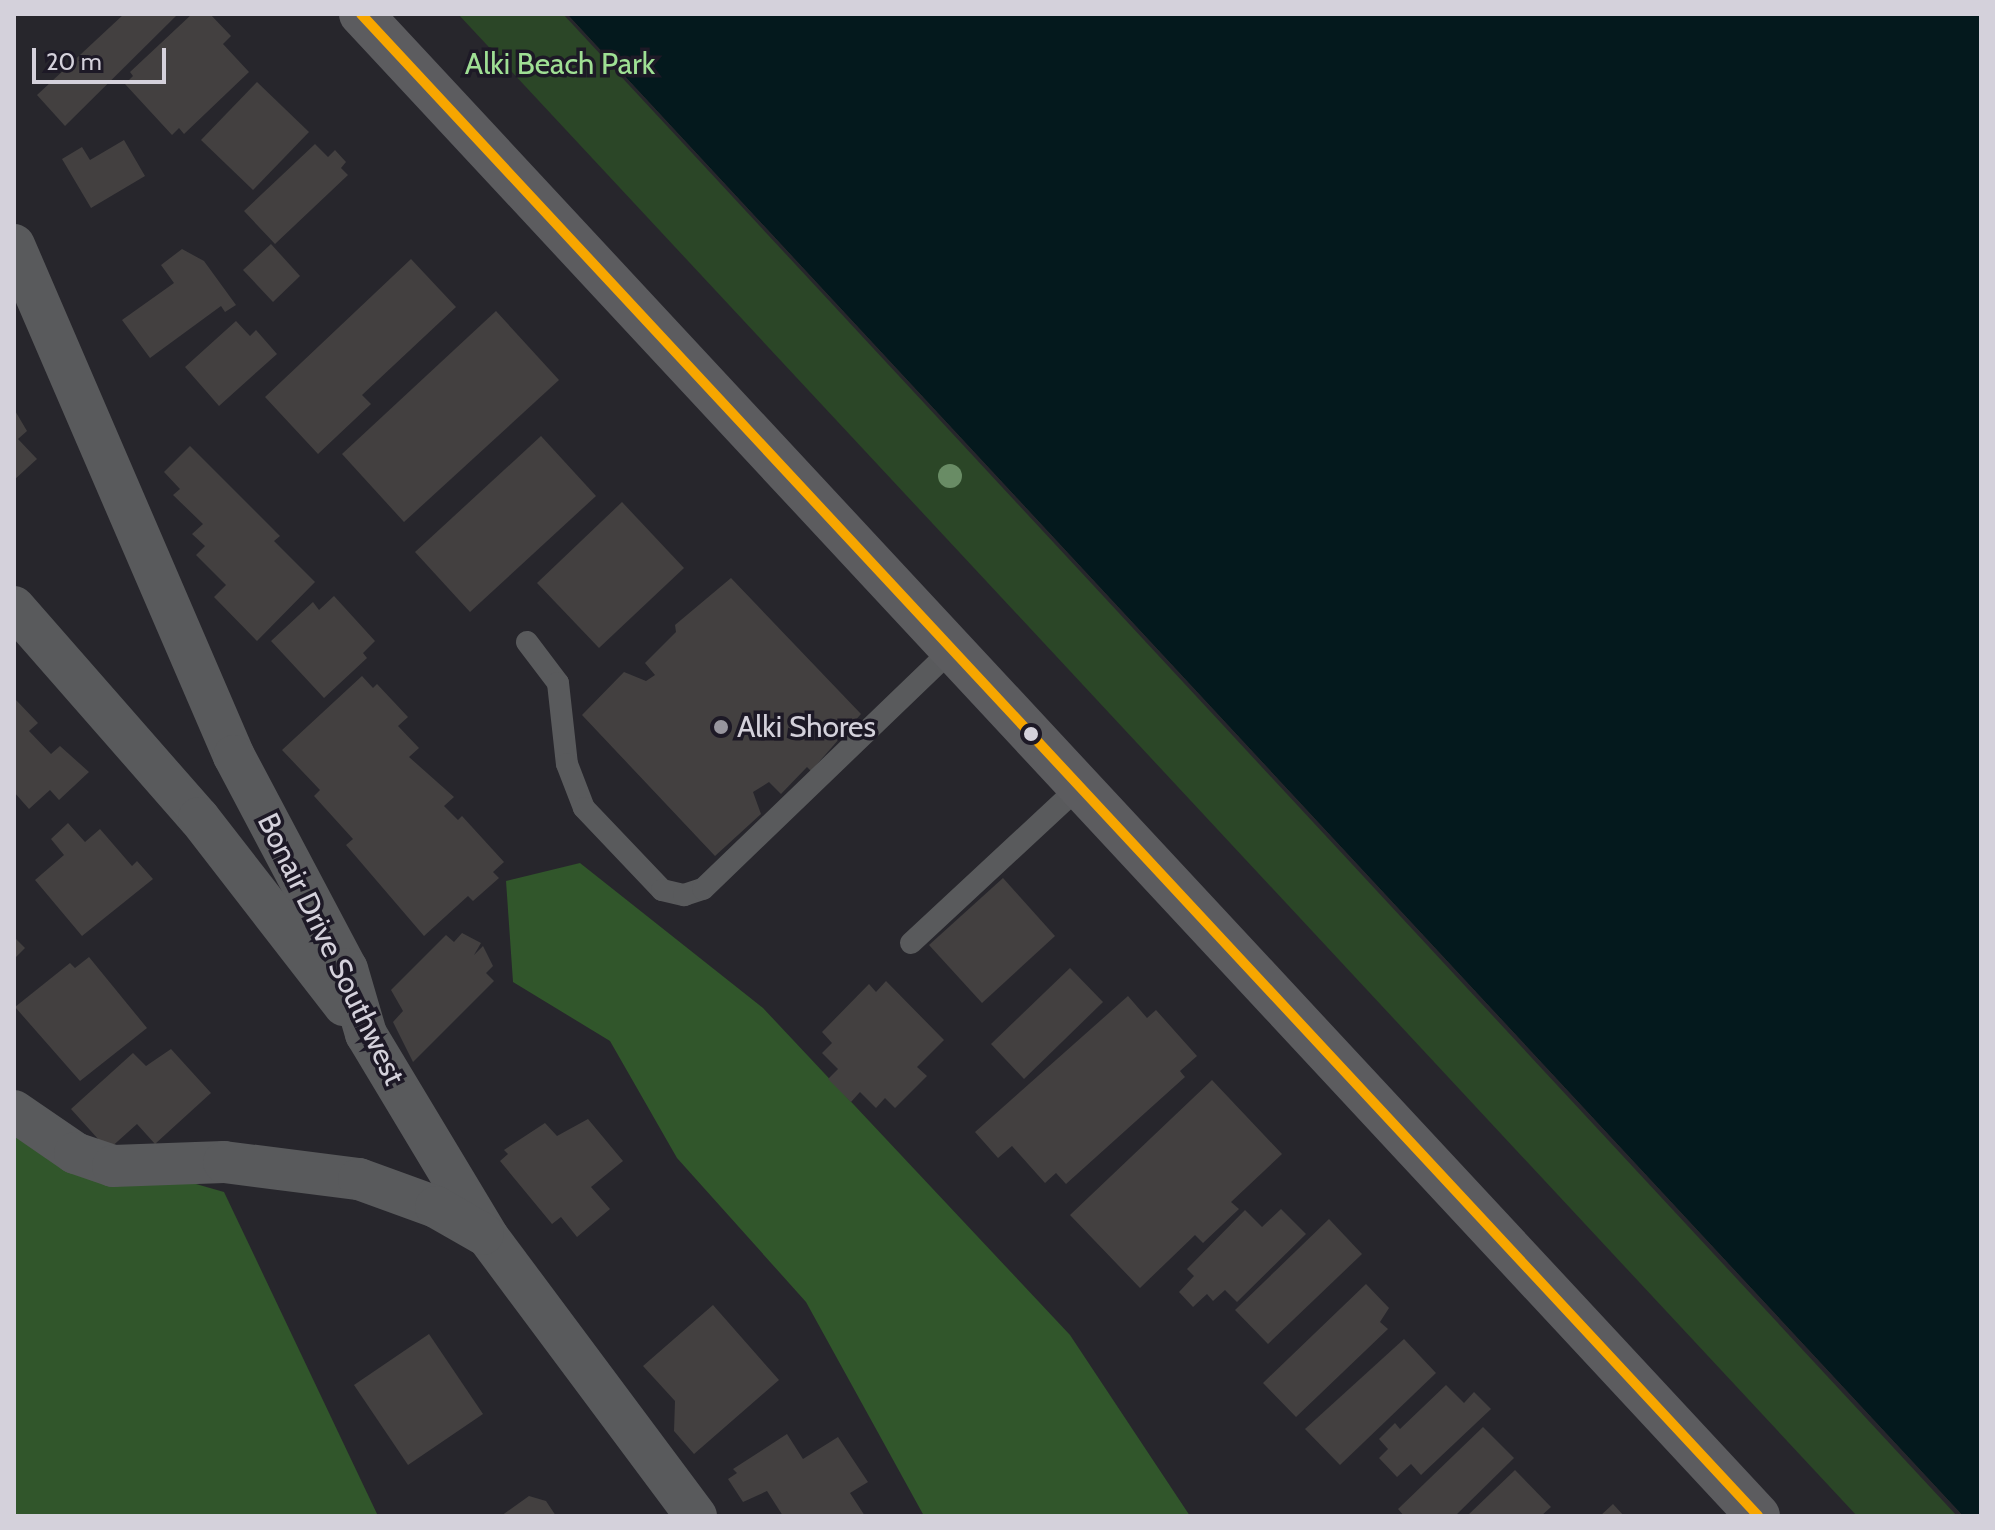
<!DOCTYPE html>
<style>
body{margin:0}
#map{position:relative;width:1995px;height:1530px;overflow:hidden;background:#27262c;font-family:Cabin,sans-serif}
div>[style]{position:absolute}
.green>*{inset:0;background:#2b4627}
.forest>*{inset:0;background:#31562b}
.water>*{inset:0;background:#04191d}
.pier>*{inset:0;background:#27262c}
.building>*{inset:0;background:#434040}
.lane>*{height:22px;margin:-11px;padding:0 11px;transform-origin:11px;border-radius:11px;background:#595a5c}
.street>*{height:42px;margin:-21px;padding:0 21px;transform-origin:21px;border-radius:21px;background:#595a5c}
.secondary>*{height:44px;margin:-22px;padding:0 22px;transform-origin:22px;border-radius:22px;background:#5c5c5f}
.bus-1>*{height:10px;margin:-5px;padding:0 5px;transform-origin:5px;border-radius:5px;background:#f7a600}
.trees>*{width:24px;height:24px;margin:-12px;border-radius:50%;background:#698c65}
.dots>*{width:22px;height:22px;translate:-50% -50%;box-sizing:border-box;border:4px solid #1d1926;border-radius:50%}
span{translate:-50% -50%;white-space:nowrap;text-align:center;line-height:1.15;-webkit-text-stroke:7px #1d1926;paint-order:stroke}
.park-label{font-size:30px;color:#9fdf94}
.poi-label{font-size:30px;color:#d4d1db}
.left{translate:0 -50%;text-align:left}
.street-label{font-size:30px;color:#d4d1db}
.frame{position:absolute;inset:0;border:16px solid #d4d1db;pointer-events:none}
.scale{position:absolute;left:32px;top:48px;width:134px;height:36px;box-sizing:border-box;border:4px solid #d4d1db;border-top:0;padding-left:10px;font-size:24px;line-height:28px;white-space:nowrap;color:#d4d1db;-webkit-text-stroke:6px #1d1926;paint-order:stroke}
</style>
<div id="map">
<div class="green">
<i style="clip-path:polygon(458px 14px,567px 14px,1963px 1516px,1857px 1516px)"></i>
</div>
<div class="forest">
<i style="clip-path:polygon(580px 863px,763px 1008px,1070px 1335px,1190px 1516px,924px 1516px,806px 1302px,677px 1158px,610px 1041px,513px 982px,506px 881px)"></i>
<i style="clip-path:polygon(14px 1132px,224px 1192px,378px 1516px,14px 1516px)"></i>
</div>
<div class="water">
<i style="clip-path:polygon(567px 14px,1981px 14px,1981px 1516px,1963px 1516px)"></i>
</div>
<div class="pier">
<i style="clip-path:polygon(563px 14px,567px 14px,1963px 1516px,1957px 1516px)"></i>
</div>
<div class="building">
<i style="clip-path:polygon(124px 14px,178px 14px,65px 126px,37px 95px)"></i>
<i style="clip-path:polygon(192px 14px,210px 14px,231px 36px,223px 44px,249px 72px,184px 134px,179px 128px,172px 135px,125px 84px,133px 76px,130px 72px)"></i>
<i style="clip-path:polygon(257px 82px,309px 132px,253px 190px,201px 140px)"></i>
<i style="clip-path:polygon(124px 140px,145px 176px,91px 208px,62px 159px,82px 147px,90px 160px)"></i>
<i style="clip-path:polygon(315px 144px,328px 157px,335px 150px,346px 162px,341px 168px,348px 175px,275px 244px,244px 211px)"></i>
<i style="clip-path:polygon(271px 244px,300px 276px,273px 302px,243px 270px)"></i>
<i style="clip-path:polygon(182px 249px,204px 261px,236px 305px,225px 312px,221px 306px,150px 358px,122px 320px,174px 283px,161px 265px)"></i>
<i style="clip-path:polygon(411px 259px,456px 307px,362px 395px,371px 404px,318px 454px,265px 397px)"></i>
<i style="clip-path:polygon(496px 311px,559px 380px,404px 522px,342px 454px)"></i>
<i style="clip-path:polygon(236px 321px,250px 336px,256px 330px,277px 354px,219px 406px,185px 367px)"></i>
<i style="clip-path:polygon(14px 409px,27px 431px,18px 439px,37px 459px,14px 480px)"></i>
<i style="clip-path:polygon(541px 436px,596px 496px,470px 612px,415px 552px)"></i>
<i style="clip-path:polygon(190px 446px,280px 536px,274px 541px,315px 582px,257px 641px,214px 597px,226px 585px,196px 555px,205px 546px,192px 534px,203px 524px,173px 495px,180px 489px,164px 472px)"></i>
<i style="clip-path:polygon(622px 502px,684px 568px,599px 648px,537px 583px)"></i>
<i style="clip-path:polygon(731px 578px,861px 714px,811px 771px,807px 767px,781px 794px,769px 782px,753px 792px,761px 814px,715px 856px,582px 715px,624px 672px,646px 681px,655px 675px,645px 663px,676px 632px,675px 625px)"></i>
<i style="clip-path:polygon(334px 596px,375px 641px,363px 653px,367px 658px,324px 698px,271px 641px,313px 602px,319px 610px)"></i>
<i style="clip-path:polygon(362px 676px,373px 688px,377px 684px,408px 717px,398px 726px,419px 748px,409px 757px,454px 797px,444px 806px,458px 820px,462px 816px,504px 862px,493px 872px,499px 878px,473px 901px,468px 896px,424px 936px,346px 845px,353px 839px,314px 796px,320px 790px,282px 750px)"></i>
<i style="clip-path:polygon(16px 700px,38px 723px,29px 731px,51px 754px,60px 746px,89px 772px,59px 800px,50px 790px,29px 809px,14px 792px)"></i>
<i style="clip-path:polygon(68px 823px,85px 842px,100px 829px,132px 866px,137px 861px,153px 879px,82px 936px,35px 880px,64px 855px,51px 839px)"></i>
<i style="clip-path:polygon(1003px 878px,1055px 936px,982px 1003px,929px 945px)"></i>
<i style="clip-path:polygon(462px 933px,481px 943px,474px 955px,483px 946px,493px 966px,486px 973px,494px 981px,413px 1062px,393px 1022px,403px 1011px,391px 990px,446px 935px,454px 942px)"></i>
<i style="clip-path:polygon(14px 937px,25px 948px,14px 959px)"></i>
<i style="clip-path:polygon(89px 957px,147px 1028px,80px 1081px,15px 1007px,70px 963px,75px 968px)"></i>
<i style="clip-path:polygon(1070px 968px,1103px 1002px,1024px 1079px,991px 1044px)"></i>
<i style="clip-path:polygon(886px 981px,944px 1040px,917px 1067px,927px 1076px,895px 1108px,885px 1098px,876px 1108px,860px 1092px,851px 1102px,828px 1079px,838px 1069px,822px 1053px,832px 1043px,822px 1032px,869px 984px,876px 992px)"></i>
<i style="clip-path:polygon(1128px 996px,1147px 1018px,1156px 1010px,1197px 1056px,1180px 1071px,1185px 1077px,1066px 1184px,1056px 1173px,1045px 1183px,1012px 1146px,998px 1158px,975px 1132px)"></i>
<i style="clip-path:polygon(171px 1049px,211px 1093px,155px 1144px,137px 1124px,108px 1150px,71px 1109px,133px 1053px,146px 1066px)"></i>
<i style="clip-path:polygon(1212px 1080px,1282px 1154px,1231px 1202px,1239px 1209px,1203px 1243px,1195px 1235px,1140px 1288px,1070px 1215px)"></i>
<i style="clip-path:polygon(588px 1119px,623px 1161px,591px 1187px,610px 1209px,577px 1237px,561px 1217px,552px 1224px,500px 1161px,508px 1154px,504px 1150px,545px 1123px,557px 1136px)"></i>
<i style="clip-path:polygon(1281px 1209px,1306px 1234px,1237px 1302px,1225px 1290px,1213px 1301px,1207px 1294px,1193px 1307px,1179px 1292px,1194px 1276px,1187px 1269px,1245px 1210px,1262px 1227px)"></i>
<i style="clip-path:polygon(1329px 1219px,1362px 1254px,1268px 1344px,1235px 1310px)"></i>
<i style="clip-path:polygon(1366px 1284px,1389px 1308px,1380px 1322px,1388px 1329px,1296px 1417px,1263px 1383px)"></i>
<i style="clip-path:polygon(713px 1305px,779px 1380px,694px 1454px,674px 1431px,675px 1401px,643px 1366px)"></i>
<i style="clip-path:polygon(429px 1334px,483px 1414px,408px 1465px,354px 1385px)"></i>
<i style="clip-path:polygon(1404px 1339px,1436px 1373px,1340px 1465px,1305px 1429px)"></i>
<i style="clip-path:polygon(1446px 1385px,1464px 1403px,1474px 1392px,1491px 1409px,1421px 1475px,1411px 1464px,1397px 1477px,1379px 1458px,1388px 1449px,1379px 1439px,1395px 1423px,1400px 1429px)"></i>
<i style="clip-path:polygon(1483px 1427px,1514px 1458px,1455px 1516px,1404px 1516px,1398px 1509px)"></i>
<i style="clip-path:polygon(787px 1434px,803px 1459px,838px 1437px,868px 1482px,850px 1493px,865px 1516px,783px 1516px,767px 1491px,743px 1502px,728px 1479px,737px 1473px,733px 1469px)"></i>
<i style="clip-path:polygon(1515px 1470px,1551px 1507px,1541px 1516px,1467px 1516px)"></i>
<i style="clip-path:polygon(529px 1496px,546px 1501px,556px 1516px,501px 1516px)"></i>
<i style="clip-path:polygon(1613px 1504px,1624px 1516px,1600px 1516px)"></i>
</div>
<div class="lane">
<i style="left:527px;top:642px;width:51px;rotate:52.9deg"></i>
<i style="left:558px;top:683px;width:81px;rotate:83.7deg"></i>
<i style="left:567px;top:764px;width:47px;rotate:68.9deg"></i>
<i style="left:584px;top:808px;width:113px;rotate:46.4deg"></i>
<i style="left:662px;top:890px;width:23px;rotate:13deg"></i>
<i style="left:684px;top:895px;width:20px;rotate:-18deg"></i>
<i style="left:703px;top:889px;width:344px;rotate:-43.9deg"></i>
<i style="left:911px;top:943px;width:229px;rotate:-42.9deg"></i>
</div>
<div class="street">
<i style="left:14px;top:245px;width:556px;rotate:66.71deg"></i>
<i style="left:234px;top:756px;width:241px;rotate:62.1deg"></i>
<i style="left:347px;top:969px;width:68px;rotate:73.7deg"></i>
<i style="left:366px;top:1034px;width:237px;rotate:59deg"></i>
<i style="left:488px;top:1237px;width:348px;rotate:53.3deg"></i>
<i style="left:14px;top:607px;width:281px;rotate:48.8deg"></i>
<i style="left:199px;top:818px;width:237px;rotate:52.2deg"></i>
<i style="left:14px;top:1111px;width:74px;rotate:34.5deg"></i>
<i style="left:75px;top:1153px;width:40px;rotate:18.9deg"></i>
<i style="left:113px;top:1166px;width:111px;rotate:-2.1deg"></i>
<i style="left:224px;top:1162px;width:136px;rotate:7.2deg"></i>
<i style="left:359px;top:1179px;width:82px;rotate:20deg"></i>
<i style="left:436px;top:1207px;width:54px;rotate:29.9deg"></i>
</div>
<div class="secondary">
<i style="left:361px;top:14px;width:2051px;rotate:47.07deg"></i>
</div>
<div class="bus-1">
<i style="left:361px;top:14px;width:2051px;rotate:47.07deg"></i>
</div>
<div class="trees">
<i style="left:950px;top:476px"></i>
</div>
<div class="dots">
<i style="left:721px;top:727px;background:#97959e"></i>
<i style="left:1031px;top:734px;background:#d4d1db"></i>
</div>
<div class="park-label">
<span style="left:560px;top:64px">Alki Beach Park</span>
</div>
<div class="poi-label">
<span class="left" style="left:737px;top:727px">Alki Shores</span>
</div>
<div class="street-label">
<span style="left:331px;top:949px;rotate:64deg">Bonair Drive Southwest</span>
</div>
<div class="frame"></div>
<div class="scale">20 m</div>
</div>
